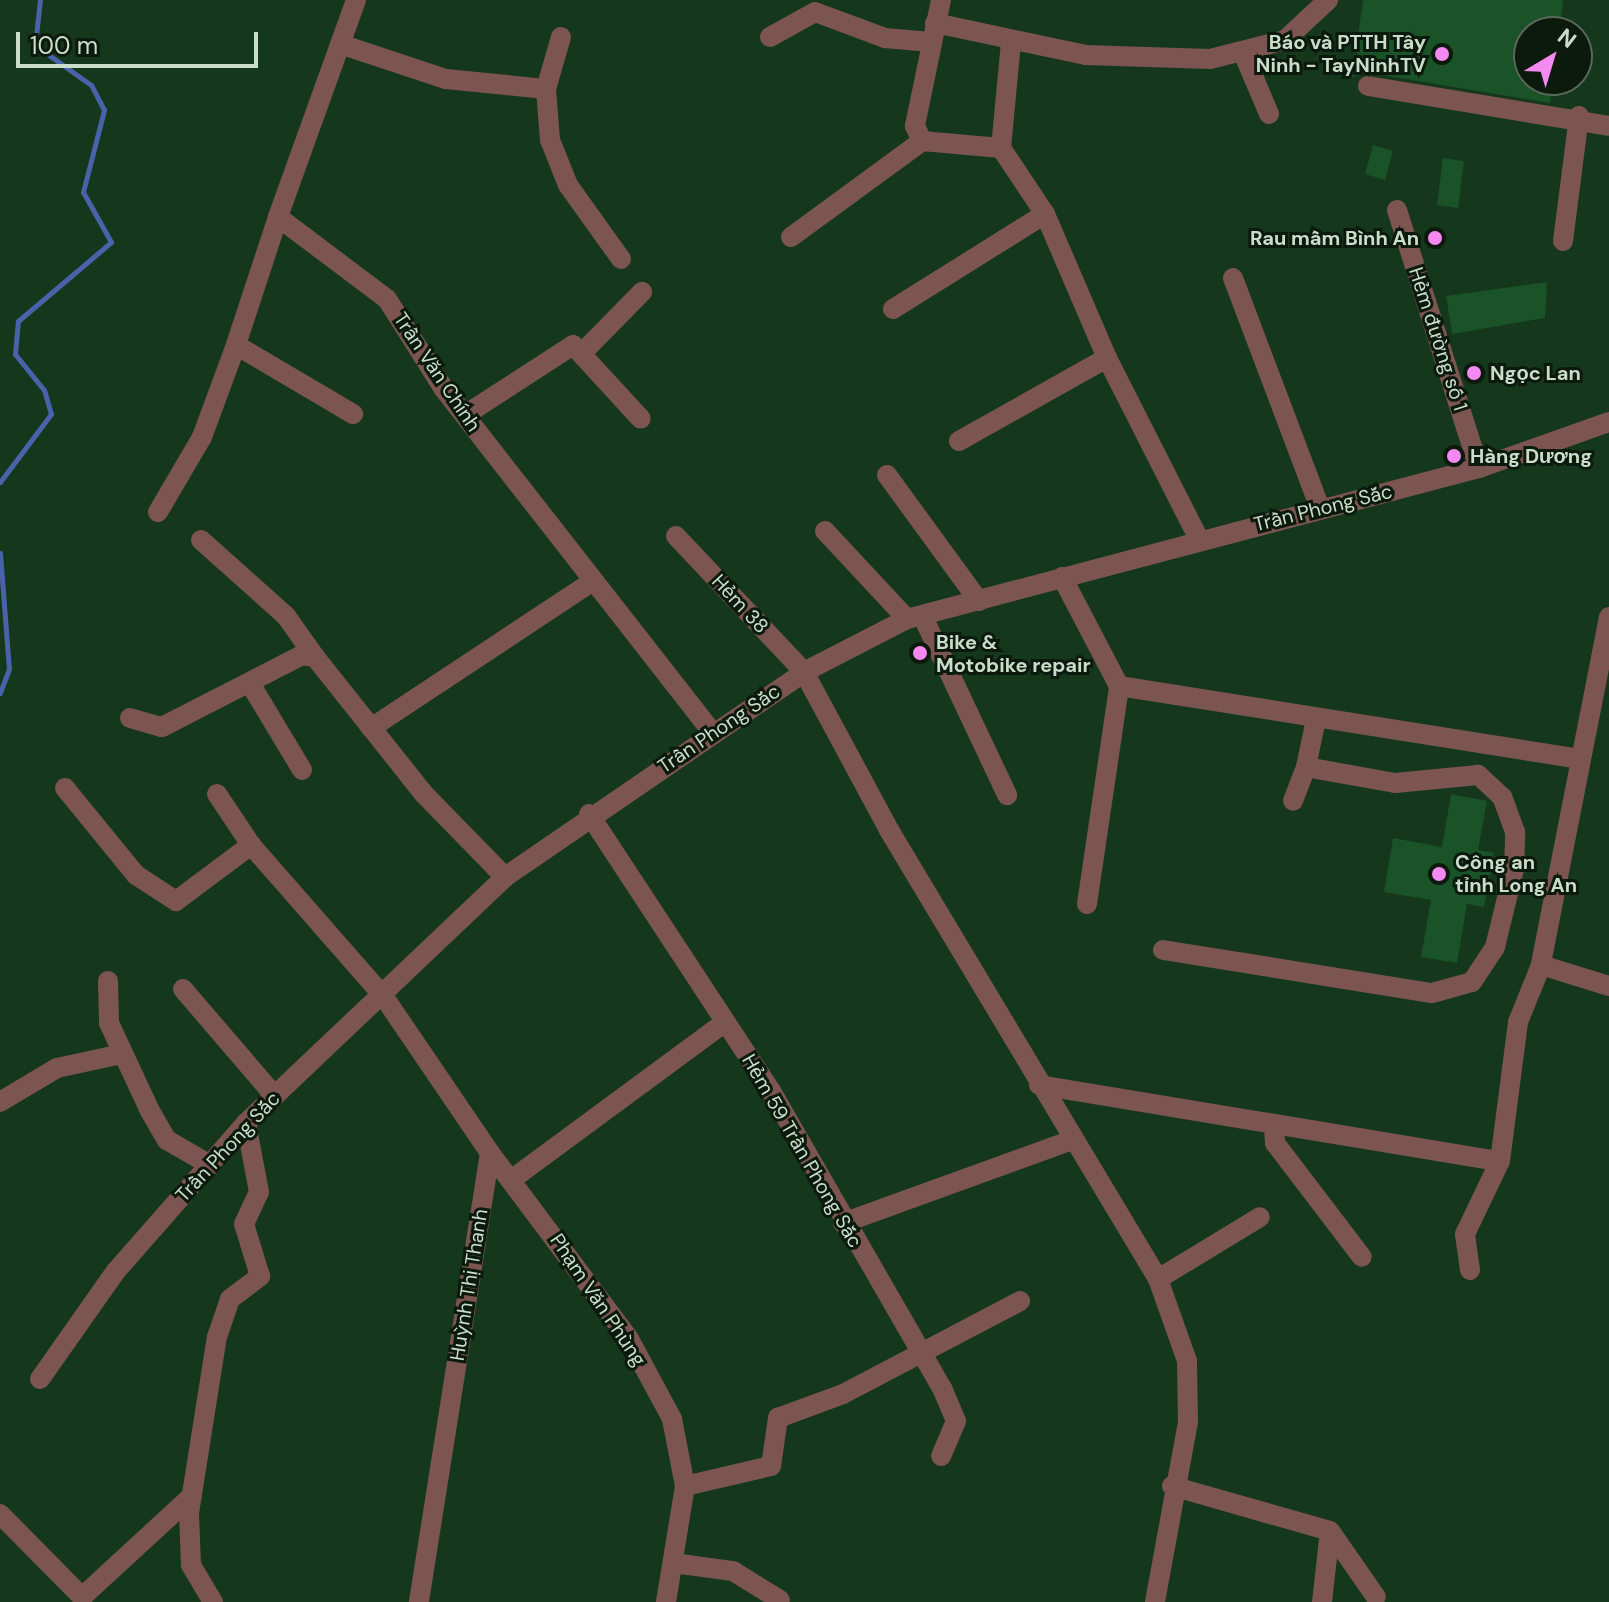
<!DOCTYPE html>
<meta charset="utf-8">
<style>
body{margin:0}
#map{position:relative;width:1609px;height:1602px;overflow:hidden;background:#15371b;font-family:"DM Sans",sans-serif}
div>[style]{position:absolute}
.stream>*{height:5px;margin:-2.5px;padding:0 2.5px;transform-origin:2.5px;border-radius:2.5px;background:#4a62aa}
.building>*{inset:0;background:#1a5327}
.minor>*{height:20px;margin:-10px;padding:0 10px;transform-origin:10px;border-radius:10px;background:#7c5550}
.dots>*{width:22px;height:22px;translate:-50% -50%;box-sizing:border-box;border:4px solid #0c1a0e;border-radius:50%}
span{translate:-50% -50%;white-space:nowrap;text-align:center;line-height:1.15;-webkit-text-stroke:6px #0c1a0e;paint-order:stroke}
.poi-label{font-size:20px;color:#caddcb;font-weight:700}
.right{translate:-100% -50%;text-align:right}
.left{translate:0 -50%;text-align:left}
.street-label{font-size:20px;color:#caddcb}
.north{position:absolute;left:1513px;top:16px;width:80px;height:80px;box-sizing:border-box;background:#0c1a0e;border:2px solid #58685a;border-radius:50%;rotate:38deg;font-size:22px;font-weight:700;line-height:32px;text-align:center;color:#caddcb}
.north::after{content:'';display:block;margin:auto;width:28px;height:36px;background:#f489f1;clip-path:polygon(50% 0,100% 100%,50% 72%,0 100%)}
.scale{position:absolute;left:16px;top:32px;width:242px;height:36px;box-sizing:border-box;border:4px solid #caddcb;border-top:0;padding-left:10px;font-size:24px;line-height:28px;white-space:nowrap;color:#caddcb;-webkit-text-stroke:6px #0c1a0e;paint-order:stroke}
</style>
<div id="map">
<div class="stream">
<i style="left:0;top:482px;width:85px;rotate:-53.1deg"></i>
<i style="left:51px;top:414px;width:25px;rotate:-106deg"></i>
<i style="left:44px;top:390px;width:46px;rotate:-128.9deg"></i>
<i style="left:15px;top:354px;width:33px;rotate:-85deg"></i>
<i style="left:18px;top:321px;width:122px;rotate:-40.3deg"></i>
<i style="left:111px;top:242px;width:57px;rotate:-119.2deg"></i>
<i style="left:83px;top:192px;width:85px;rotate:-75.6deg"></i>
<i style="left:104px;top:110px;width:28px;rotate:-117deg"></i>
<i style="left:91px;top:85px;width:69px;rotate:-144.5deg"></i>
<i style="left:35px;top:45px;width:45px;rotate:-83.7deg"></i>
<i style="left:0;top:553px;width:116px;rotate:85.6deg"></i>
<i style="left:9px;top:669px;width:26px;rotate:111deg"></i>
</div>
<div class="building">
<i style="clip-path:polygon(1363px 0,1563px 0,1559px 32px,1529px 32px,1529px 80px,1553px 80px,1550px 103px,1370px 73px,1352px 77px)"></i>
<i style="clip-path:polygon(1373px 145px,1393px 151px,1385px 180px,1365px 174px)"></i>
<i style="clip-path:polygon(1443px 158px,1464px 161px,1458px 208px,1437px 205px)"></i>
<i style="clip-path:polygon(1547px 282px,1545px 318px,1452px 334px,1446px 296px)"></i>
<i style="clip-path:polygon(1451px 794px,1487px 801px,1478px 850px,1494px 853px,1484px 907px,1467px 904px,1457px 963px,1421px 957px,1431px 900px,1384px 892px,1393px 838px,1442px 847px)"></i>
</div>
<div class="minor">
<i style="left:356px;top:0;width:231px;rotate:109.8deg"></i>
<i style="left:278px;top:217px;width:136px;rotate:37deg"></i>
<i style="left:387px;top:299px;width:107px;rotate:57.7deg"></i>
<i style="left:444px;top:389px;width:438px;rotate:52deg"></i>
<i style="left:941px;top:0;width:129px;rotate:101.7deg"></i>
<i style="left:915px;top:126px;width:17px;rotate:65deg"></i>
<i style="left:922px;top:141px;width:79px;rotate:5.1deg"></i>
<i style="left:935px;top:23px;width:153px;rotate:12deg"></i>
<i style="left:1085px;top:55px;width:125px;rotate:1.8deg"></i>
<i style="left:1210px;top:59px;width:77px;rotate:-14.2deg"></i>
<i style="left:1285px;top:40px;width:59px;rotate:-42.9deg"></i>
<i style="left:770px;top:37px;width:51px;rotate:-29.1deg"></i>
<i style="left:815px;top:12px;width:75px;rotate:20.4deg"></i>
<i style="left:885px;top:38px;width:46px;rotate:5deg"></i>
<i style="left:343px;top:45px;width:108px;rotate:18.3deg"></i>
<i style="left:446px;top:79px;width:100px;rotate:5.7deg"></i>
<i style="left:546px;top:89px;width:54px;rotate:-73.9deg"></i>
<i style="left:1244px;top:55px;width:64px;rotate:67deg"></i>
<i style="left:1368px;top:86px;width:244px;rotate:9.4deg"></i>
<i style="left:546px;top:89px;width:51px;rotate:85.5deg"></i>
<i style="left:550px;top:140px;width:48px;rotate:68.2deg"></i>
<i style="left:568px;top:185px;width:91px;rotate:54.4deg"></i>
<i style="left:1001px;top:148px;width:79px;rotate:56.3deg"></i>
<i style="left:1045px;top:214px;width:157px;rotate:66.7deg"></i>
<i style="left:1107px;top:358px;width:203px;rotate:63.1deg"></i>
<i style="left:1001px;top:148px;width:106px;rotate:-84.6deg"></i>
<i style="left:1397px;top:210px;width:271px;rotate:72.4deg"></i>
<i style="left:278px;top:217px;width:135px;rotate:108.2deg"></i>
<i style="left:236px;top:345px;width:136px;rotate:30.5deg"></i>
<i style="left:791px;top:237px;width:162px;rotate:-36.2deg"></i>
<i style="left:1563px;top:241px;width:126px;rotate:-82.7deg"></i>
<i style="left:1233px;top:278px;width:246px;rotate:69.3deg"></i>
<i style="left:893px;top:309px;width:179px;rotate:-32deg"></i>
<i style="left:584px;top:351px;width:83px;rotate:-45.5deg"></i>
<i style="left:465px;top:415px;width:129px;rotate:-32.9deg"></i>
<i style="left:573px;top:345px;width:100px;rotate:47.4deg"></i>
<i style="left:959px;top:441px;width:170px;rotate:-29.3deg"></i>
<i style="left:887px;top:475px;width:156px;rotate:53.9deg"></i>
<i style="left:158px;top:512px;width:87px;rotate:-59.6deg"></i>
<i style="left:202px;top:437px;width:98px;rotate:-69.7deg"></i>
<i style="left:825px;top:531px;width:120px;rotate:47deg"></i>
<i style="left:676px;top:536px;width:187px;rotate:46.7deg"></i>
<i style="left:804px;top:672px;width:179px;rotate:61.7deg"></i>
<i style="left:889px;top:830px;width:523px;rotate:59.07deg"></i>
<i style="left:1158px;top:1279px;width:87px;rotate:70.5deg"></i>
<i style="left:1187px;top:1361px;width:61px;rotate:89.1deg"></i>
<i style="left:1188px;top:1422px;width:183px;rotate:100.4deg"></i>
<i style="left:201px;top:540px;width:114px;rotate:41.8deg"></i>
<i style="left:286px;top:616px;width:50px;rotate:54.7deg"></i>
<i style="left:1062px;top:577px;width:123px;rotate:62.4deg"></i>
<i style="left:1119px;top:686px;width:466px;rotate:9deg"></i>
<i style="left:923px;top:617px;width:197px;rotate:64.7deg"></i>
<i style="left:1609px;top:617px;width:355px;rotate:101.1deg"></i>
<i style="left:1541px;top:965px;width:71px;rotate:17.2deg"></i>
<i style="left:251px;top:685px;width:99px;rotate:59deg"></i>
<i style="left:130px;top:718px;width:33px;rotate:16deg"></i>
<i style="left:162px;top:727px;width:157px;rotate:-27.2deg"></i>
<i style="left:302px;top:655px;width:13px;rotate:9deg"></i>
<i style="left:315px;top:657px;width:174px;rotate:51.5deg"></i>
<i style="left:423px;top:793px;width:117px;rotate:45.7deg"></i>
<i style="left:371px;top:728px;width:265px;rotate:-33.5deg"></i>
<i style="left:1306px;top:767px;width:49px;rotate:-78.2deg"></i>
<i style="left:65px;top:788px;width:112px;rotate:50.8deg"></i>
<i style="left:136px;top:875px;width:48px;rotate:33deg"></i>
<i style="left:176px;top:901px;width:94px;rotate:-36.7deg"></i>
<i style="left:217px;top:794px;width:61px;rotate:56.3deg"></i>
<i style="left:251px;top:845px;width:202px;rotate:48.8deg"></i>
<i style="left:384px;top:997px;width:189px;rotate:55.8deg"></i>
<i style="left:490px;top:1153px;width:455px;rotate:99deg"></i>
<i style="left:589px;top:814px;width:331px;rotate:56.7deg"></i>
<i style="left:771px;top:1091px;width:343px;rotate:60.1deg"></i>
<i style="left:942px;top:1388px;width:36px;rotate:67deg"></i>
<i style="left:956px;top:1421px;width:38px;rotate:113deg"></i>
<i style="left:1087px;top:904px;width:220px;rotate:-81.6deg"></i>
<i style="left:1163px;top:950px;width:272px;rotate:9.1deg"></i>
<i style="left:1432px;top:993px;width:41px;rotate:-15.4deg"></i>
<i style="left:1472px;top:982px;width:42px;rotate:-56.7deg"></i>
<i style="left:1495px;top:947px;width:80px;rotate:-76.3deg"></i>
<i style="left:1514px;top:869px;width:37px;rotate:-88deg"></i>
<i style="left:1515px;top:832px;width:37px;rotate:-110deg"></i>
<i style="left:1502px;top:797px;width:33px;rotate:-137deg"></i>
<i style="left:1478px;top:775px;width:83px;rotate:174.5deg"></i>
<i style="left:1395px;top:783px;width:90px;rotate:-169.8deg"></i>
<i style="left:1306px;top:767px;width:36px;rotate:111deg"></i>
<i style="left:108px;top:981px;width:42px;rotate:88.6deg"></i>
<i style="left:109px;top:1023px;width:97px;rotate:65deg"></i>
<i style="left:150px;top:1111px;width:34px;rotate:60deg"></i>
<i style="left:167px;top:1140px;width:50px;rotate:30.2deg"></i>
<i style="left:183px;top:989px;width:140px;rotate:49.4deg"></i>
<i style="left:1039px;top:1085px;width:467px;rotate:9.4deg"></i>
<i style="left:0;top:1102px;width:66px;rotate:-30.8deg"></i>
<i style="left:57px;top:1068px;width:66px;rotate:-12.2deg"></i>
<i style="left:1274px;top:1128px;width:15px;rotate:86deg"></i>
<i style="left:1275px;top:1143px;width:143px;rotate:52.7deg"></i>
<i style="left:490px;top:1153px;width:232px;rotate:53.2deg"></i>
<i style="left:629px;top:1339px;width:91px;rotate:61.7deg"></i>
<i style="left:672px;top:1419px;width:68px;rotate:79deg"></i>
<i style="left:685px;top:1486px;width:118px;rotate:99.3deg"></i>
<i style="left:511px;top:1180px;width:265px;rotate:-36.4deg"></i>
<i style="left:843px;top:1223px;width:244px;rotate:-19.9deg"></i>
<i style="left:1470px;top:1270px;width:36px;rotate:-98deg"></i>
<i style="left:1465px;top:1234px;width:81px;rotate:-64.4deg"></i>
<i style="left:1500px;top:1161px;width:140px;rotate:-82.6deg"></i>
<i style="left:1518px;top:1022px;width:61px;rotate:-68deg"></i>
<i style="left:1158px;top:1279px;width:119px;rotate:-31.3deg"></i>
<i style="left:40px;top:1379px;width:132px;rotate:-54.9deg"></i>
<i style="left:116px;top:1271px;width:197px;rotate:-48.7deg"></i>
<i style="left:246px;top:1123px;width:357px;rotate:-43.5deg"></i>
<i style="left:505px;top:877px;width:363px;rotate:-34.4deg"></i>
<i style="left:804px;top:672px;width:116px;rotate:-27.2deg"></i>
<i style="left:907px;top:619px;width:592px;rotate:-14.79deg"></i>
<i style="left:1479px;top:468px;width:138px;rotate:-19.5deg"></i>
<i style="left:685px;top:1486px;width:88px;rotate:-13.1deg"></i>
<i style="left:771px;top:1466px;width:49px;rotate:-81.7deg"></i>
<i style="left:778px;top:1418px;width:69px;rotate:-20.3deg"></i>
<i style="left:843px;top:1394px;width:200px;rotate:-27.7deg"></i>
<i style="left:1172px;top:1486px;width:164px;rotate:15.9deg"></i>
<i style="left:1330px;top:1531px;width:80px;rotate:55.1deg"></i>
<i style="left:0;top:1514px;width:117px;rotate:45.3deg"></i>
<i style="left:82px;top:1597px;width:149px;rotate:-42.6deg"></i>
<i style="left:673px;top:1563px;width:61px;rotate:7.6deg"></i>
<i style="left:733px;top:1571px;width:55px;rotate:31.7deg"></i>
<i style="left:213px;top:1602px;width:43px;rotate:-120.7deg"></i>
<i style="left:191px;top:1565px;width:52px;rotate:-92.2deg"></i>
<i style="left:189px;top:1513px;width:178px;rotate:-81deg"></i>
<i style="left:217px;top:1337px;width:40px;rotate:-71.1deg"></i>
<i style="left:230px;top:1299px;width:38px;rotate:-37deg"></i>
<i style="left:260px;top:1276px;width:54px;rotate:-107.1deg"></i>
<i style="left:244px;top:1224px;width:35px;rotate:-65deg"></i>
<i style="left:259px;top:1192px;width:70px;rotate:-100.7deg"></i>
<i style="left:1322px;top:1602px;width:71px;rotate:-83.6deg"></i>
</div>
<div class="dots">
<i style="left:1442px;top:54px;background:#f489f1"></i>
<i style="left:1435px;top:238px;background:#f489f1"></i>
<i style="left:1474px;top:373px;background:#f489f1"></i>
<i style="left:1454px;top:456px;background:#f489f1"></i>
<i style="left:920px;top:653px;background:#f489f1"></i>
<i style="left:1439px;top:874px;background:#f489f1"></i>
</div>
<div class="poi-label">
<span class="right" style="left:1426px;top:54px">Báo và PTTH Tây<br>Ninh - TayNinhTV</span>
<span class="right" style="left:1419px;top:238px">Rau mầm Bình An</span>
<span class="left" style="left:1490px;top:373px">Ngọc Lan</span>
<span class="left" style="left:1470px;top:456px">Hàng Dương</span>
<span class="left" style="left:936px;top:654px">Bike &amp;<br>Motobike repair</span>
<span class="left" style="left:1455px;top:874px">Công an<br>tỉnh Long An</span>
</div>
<div class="street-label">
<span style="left:1438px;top:339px;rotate:72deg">Hẻm đường số 1</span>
<span style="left:437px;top:372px;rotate:56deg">Trần Văn Chính</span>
<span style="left:1323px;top:508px;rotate:-14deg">Trần Phong Sắc</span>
<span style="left:740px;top:604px;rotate:47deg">Hẻm 38</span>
<span style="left:719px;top:729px;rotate:-34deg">Trần Phong Sắc</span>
<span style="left:228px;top:1147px;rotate:-47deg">Trần Phong Sắc</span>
<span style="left:802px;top:1151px;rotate:60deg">Hẻm 59 Trần Phong Sắc</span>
<span style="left:469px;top:1285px;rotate:-81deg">Huỳnh Thị Thanh</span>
<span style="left:598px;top:1300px;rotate:56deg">Phạm Văn Phùng</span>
</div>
<div class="north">N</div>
<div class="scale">100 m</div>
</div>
